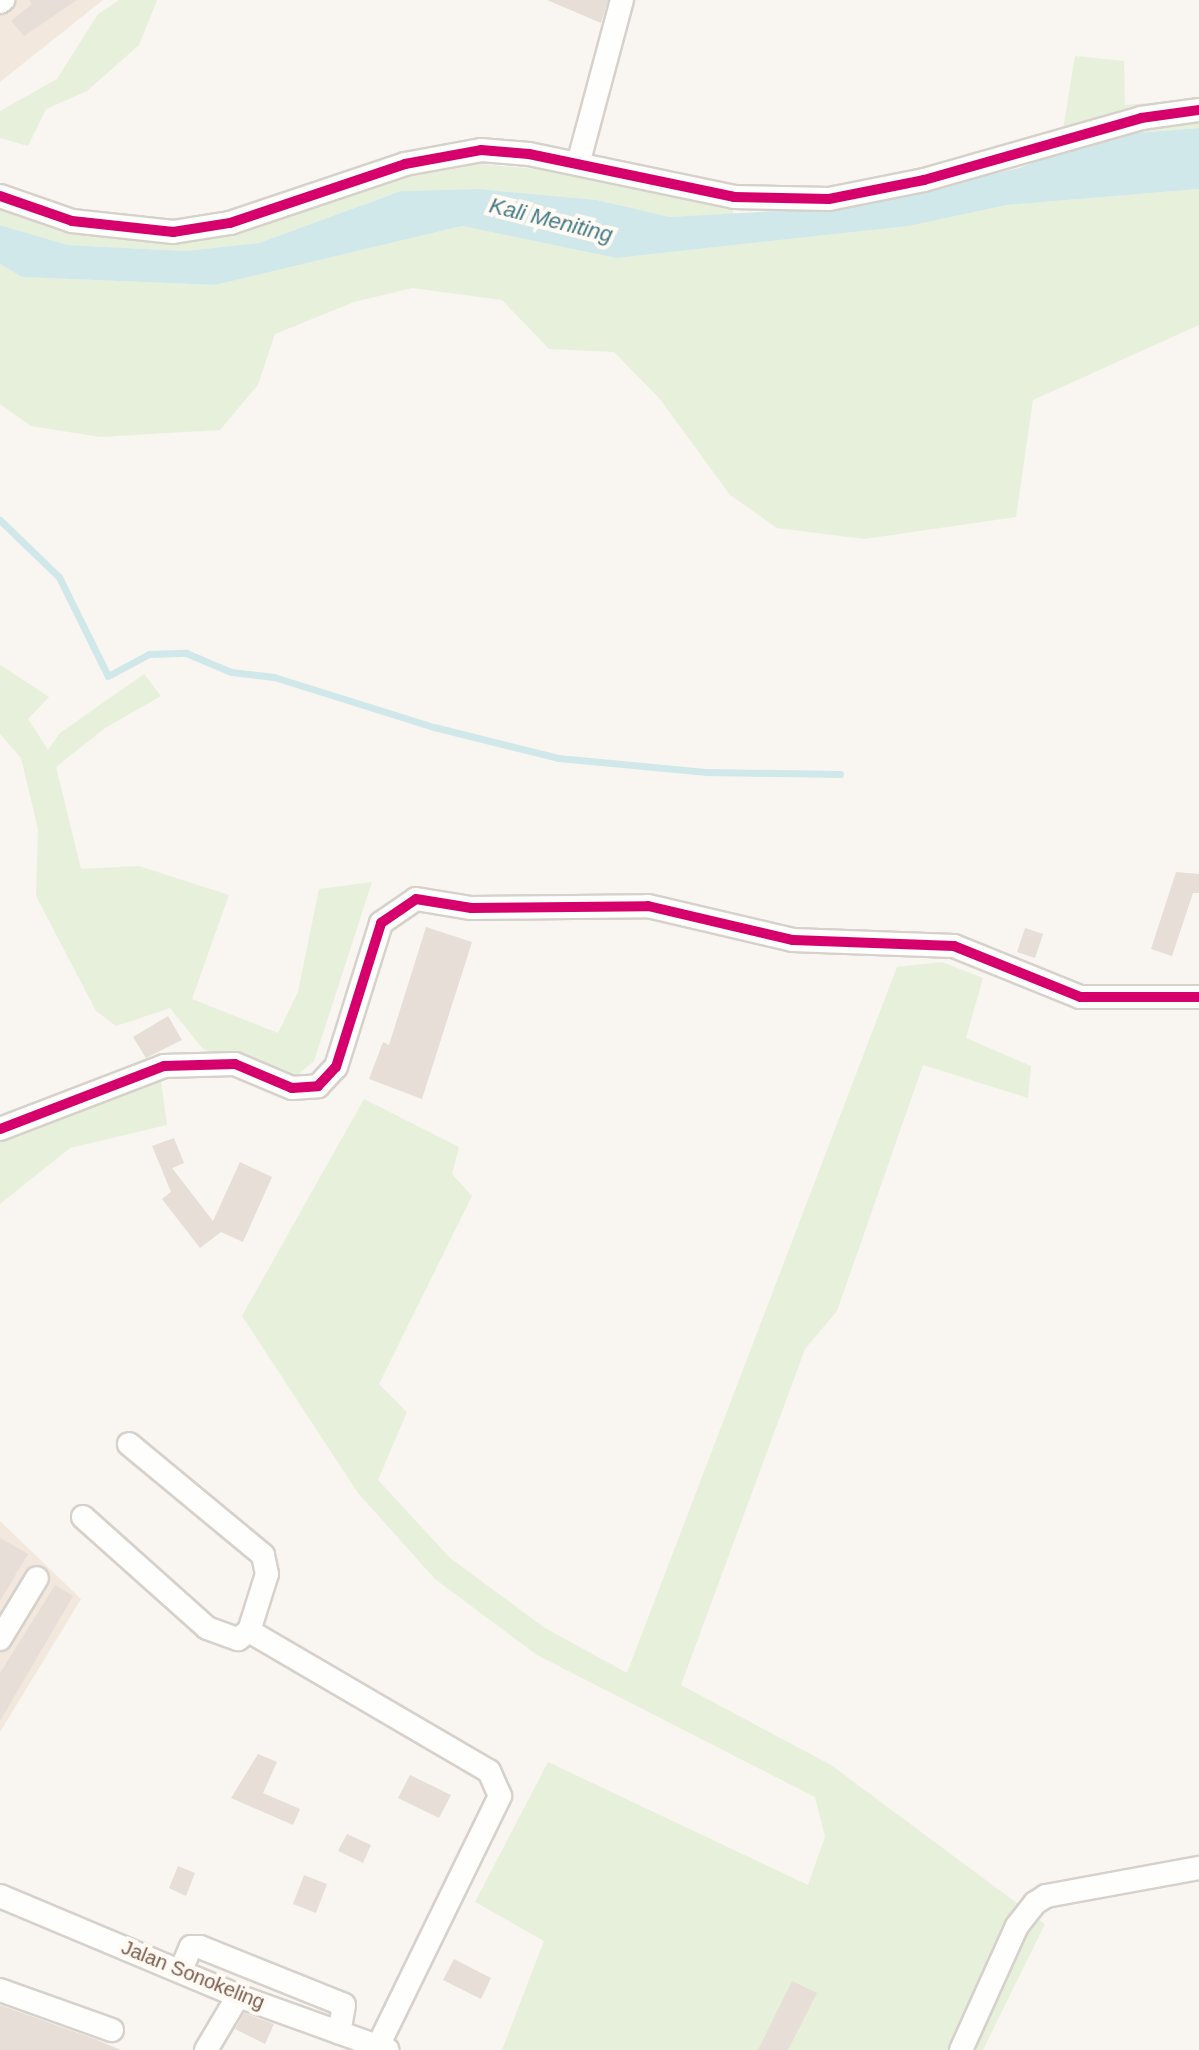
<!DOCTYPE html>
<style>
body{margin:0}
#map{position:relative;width:1199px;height:2050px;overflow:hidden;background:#f9f5f0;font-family:Arial,sans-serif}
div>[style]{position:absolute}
.residential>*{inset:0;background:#f2e8de}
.green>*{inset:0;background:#e7f0db}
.water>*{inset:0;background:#d0e8ea}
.stream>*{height:7px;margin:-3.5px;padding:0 3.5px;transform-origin:3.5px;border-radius:3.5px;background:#d0e8ea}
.building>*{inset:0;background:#e6ded7}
.roads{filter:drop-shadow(2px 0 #d7d1cb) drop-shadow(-2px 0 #d7d1cb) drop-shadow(0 2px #d7d1cb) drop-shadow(0 -2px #d7d1cb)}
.minor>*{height:22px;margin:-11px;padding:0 11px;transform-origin:11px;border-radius:11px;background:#fefefd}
.cycleway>*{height:10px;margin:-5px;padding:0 5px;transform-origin:5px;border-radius:5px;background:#d6006c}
span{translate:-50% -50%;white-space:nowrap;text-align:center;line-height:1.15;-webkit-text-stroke:8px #fffaf3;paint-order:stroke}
.street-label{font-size:20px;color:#7a5c4d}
.water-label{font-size:22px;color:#437c86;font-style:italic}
</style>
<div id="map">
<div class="residential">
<i style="clip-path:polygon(0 0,103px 0,0 82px)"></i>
<i style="clip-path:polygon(0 1521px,81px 1599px,0 1732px)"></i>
</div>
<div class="green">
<i style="clip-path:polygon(119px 0,157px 0,139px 45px,87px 91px,46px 109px,28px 146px,0 138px,0 111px,57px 79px,98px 14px)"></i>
<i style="clip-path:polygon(1075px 56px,1124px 61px,1125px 105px,1199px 99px,1199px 128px,1112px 135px,1059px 154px)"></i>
<i style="clip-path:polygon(481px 164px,568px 172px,733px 204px,733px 214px,670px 217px,597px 200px,479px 189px,401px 191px,259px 243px,186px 251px,68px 245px,0 225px,0 204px,88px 235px,147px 239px,284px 216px,423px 169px)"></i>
<i style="clip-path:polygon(1199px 189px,1199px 325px,1033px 400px,1016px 517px,864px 539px,777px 528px,730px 495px,660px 399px,614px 352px,549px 349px,502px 300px,412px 288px,354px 302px,275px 334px,258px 385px,220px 430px,100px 437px,31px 426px,0 404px,0 264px,22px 277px,215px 285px,462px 226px,616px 258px,909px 226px,1007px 205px)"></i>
<i style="clip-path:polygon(0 665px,49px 697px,28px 719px,48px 750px,60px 733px,144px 674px,161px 696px,105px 728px,56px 767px,81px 869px,139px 866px,229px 895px,192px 999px,278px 1033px,298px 992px,319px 889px,372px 882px,314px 1061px,295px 1077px,203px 1049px,170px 1008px,116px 1026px,96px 1011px,36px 896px,38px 829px,21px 758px,0 734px)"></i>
<i style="clip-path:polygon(942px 962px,983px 978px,966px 1038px,1031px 1066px,1028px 1098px,923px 1065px,837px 1311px,805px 1349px,681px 1685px,831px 1765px,1045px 1924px,983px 2050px,502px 2050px,544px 1941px,475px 1902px,548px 1762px,808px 1885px,825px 1837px,815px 1797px,537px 1655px,435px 1579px,358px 1493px,242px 1316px,364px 1099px,459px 1147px,452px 1174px,472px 1196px,379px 1384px,407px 1412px,378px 1480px,450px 1558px,545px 1628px,627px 1673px,897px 967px)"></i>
<i style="clip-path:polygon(161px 1081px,167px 1125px,70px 1148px,0 1204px,0 1142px)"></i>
</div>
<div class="water">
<i style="clip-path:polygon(1199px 128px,1199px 189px,1007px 205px,909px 226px,616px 258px,462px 226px,215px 285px,22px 277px,0 264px,0 225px,68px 245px,186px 251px,259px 243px,401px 191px,479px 189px,597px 200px,670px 217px,848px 207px,1019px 168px,1112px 135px)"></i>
</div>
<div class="stream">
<i style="left:0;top:520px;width:82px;rotate:44deg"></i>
<i style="left:59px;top:577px;width:110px;rotate:63.7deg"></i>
<i style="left:108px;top:676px;width:47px;rotate:-28.2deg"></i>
<i style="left:149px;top:654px;width:37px;rotate:-2deg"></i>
<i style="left:186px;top:653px;width:49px;rotate:22.9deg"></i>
<i style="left:231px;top:672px;width:43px;rotate:6.6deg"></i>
<i style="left:274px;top:677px;width:168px;rotate:17.4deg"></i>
<i style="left:434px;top:727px;width:128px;rotate:14deg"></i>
<i style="left:558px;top:758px;width:150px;rotate:5.4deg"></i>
<i style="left:707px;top:772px;width:133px;rotate:0.9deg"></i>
</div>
<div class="building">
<i style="clip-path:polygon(29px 0,77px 0,24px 36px,11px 21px,32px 4px)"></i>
<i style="clip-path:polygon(547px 0,608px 0,601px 23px)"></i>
<i style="clip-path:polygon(1176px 872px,1199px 874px,1199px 893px,1193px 893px,1172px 956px,1151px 949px)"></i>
<i style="clip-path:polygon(426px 927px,472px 942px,422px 1099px,369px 1079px,383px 1042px,389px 1045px)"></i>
<i style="clip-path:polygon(1025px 928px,1043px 934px,1035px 958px,1017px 952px)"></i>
<i style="clip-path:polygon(168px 1016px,182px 1040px,146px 1058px,133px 1037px)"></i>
<i style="clip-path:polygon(174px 1138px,184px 1163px,172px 1168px,213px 1221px,240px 1162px,272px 1177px,243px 1242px,221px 1232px,200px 1248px,162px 1199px,171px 1192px,152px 1146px)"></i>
<i style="clip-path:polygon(0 1538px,28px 1554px,0 1601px)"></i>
<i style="clip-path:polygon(55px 1585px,73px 1596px,0 1721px,0 1673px)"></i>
<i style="clip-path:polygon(258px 1754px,277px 1762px,263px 1793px,300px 1809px,293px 1825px,231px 1798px)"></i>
<i style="clip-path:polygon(410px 1775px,451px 1795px,439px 1818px,398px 1798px)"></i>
<i style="clip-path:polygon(347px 1834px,371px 1845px,363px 1863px,338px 1851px)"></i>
<i style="clip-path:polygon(178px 1866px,195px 1873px,186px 1896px,169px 1888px)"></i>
<i style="clip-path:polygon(304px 1875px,327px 1884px,316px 1913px,293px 1904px)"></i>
<i style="clip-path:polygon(454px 1959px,491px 1978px,481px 1999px,443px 1980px)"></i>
<i style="clip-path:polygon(792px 1981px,817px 1993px,788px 2050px,758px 2050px)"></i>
<i style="clip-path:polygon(0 2005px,95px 2039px,121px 2050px,0 2050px)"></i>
<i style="clip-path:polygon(244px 2013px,274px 2024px,265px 2044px,235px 2029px)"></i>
</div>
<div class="roads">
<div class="minor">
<i style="left:0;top:2px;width:4px;rotate:-34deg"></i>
<i style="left:578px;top:164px;width:170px;rotate:-75deg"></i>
<i style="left:0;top:196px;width:76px;rotate:19.1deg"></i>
<i style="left:72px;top:221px;width:102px;rotate:6.2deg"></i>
<i style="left:173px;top:232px;width:58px;rotate:-9deg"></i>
<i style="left:230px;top:223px;width:185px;rotate:-18.6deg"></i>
<i style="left:405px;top:164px;width:77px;rotate:-10.4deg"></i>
<i style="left:481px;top:150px;width:48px;rotate:4.8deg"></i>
<i style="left:529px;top:154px;width:209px;rotate:11.8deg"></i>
<i style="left:734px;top:197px;width:95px;rotate:1.2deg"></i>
<i style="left:829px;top:199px;width:97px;rotate:-11.3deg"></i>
<i style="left:924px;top:180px;width:226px;rotate:-15.9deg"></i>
<i style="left:1141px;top:118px;width:59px;rotate:-7.9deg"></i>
<i style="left:0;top:1129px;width:176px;rotate:-21deg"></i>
<i style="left:164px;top:1066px;width:71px;rotate:-1.6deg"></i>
<i style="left:235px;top:1064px;width:62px;rotate:22.8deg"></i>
<i style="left:292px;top:1088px;width:26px;rotate:-4deg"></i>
<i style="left:318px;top:1086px;width:26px;rotate:-47deg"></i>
<i style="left:336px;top:1067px;width:151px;rotate:-72.6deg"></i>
<i style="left:381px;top:923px;width:42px;rotate:-34.4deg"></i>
<i style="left:416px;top:899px;width:56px;rotate:9.3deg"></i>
<i style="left:471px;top:908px;width:177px;rotate:-0.6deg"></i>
<i style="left:648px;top:906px;width:149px;rotate:13.2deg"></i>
<i style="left:793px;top:940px;width:161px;rotate:2.1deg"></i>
<i style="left:954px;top:946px;width:136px;rotate:22deg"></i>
<i style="left:1080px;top:997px;width:119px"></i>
<i style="left:83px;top:1517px;width:166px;rotate:41.8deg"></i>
<i style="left:207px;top:1628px;width:33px;rotate:20deg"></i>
<i style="left:238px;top:1639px;width:14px;rotate:-36deg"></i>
<i style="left:249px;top:1631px;width:60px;rotate:-72.5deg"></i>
<i style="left:267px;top:1574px;width:19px;rotate:-102deg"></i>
<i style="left:263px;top:1555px;width:174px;rotate:-140.4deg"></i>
<i style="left:249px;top:1631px;width:278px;rotate:30.3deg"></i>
<i style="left:489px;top:1771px;width:27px;rotate:66deg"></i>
<i style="left:500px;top:1796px;width:278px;rotate:116deg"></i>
<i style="left:0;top:1639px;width:71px;rotate:-58.8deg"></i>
<i style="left:0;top:1896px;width:258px;rotate:22.8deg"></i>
<i style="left:238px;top:1996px;width:159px;rotate:19.8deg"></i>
<i style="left:181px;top:1970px;width:25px;rotate:-67deg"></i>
<i style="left:191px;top:1947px;width:9px"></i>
<i style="left:200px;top:1947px;width:155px;rotate:21.9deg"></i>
<i style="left:344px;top:2005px;width:28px;rotate:100deg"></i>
<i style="left:0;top:1990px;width:119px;rotate:19.7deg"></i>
<i style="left:206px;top:2050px;width:63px;rotate:-59.3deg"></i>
<i style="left:961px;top:2050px;width:136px;rotate:-65.7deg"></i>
<i style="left:1017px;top:1926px;width:29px;rotate:-52deg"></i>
<i style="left:1035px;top:1903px;width:13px;rotate:-32deg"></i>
<i style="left:1046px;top:1896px;width:156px;rotate:-10.4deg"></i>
</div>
</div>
<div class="cycleway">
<i style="left:0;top:196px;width:76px;rotate:19.1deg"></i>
<i style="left:72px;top:221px;width:102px;rotate:6.2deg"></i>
<i style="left:173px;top:232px;width:58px;rotate:-9deg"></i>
<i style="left:230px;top:223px;width:185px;rotate:-18.6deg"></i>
<i style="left:405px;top:164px;width:77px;rotate:-10.4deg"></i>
<i style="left:481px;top:150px;width:48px;rotate:4.8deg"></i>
<i style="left:529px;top:154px;width:209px;rotate:11.8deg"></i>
<i style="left:734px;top:197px;width:95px;rotate:1.2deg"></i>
<i style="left:829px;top:199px;width:97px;rotate:-11.3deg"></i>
<i style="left:924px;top:180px;width:226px;rotate:-15.9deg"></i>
<i style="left:1141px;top:118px;width:59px;rotate:-7.9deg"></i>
<i style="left:0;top:1129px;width:176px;rotate:-21deg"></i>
<i style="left:164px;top:1066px;width:71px;rotate:-1.6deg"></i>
<i style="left:235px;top:1064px;width:62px;rotate:22.8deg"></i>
<i style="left:292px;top:1088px;width:26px;rotate:-4deg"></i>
<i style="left:318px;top:1086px;width:26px;rotate:-47deg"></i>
<i style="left:336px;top:1067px;width:151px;rotate:-72.6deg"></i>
<i style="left:381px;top:923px;width:42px;rotate:-34.4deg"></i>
<i style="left:416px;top:899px;width:56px;rotate:9.3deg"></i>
<i style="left:471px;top:908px;width:177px;rotate:-0.6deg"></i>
<i style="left:648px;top:906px;width:149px;rotate:13.2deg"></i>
<i style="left:793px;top:940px;width:161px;rotate:2.1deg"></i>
<i style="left:954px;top:946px;width:136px;rotate:22deg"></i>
<i style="left:1080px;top:997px;width:119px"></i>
</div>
<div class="street-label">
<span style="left:193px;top:1975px;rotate:22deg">Jalan Sonokeling</span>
</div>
<div class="water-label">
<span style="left:551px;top:220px;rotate:14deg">Kali Meniting</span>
</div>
</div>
